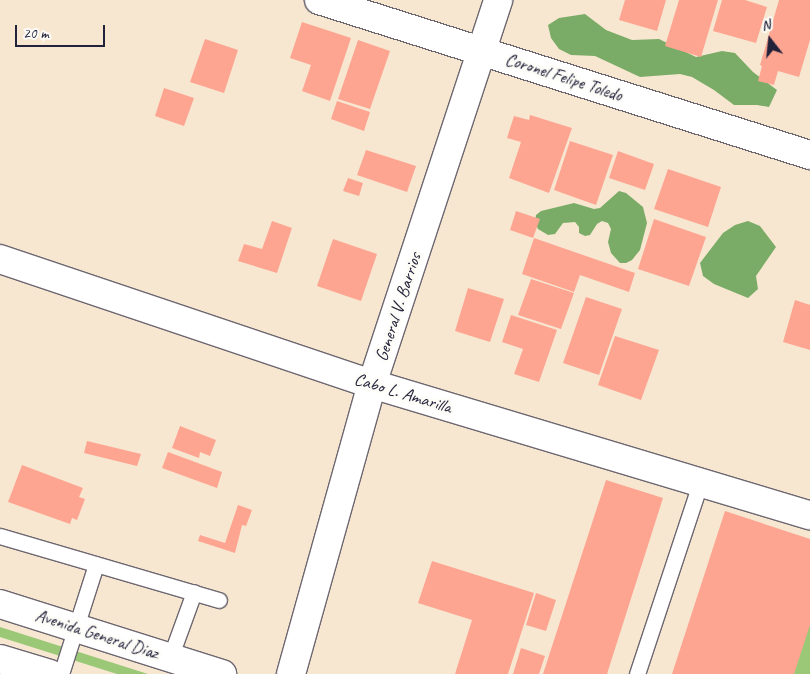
<!DOCTYPE html>
<style>
body{margin:0}
#map{position:relative;width:810px;height:674px;overflow:hidden;background:#f7e7d1;font-family:Caveat,sans-serif}
div>[style]{position:absolute}
.green>*{inset:0;background:#9ac876}
.forest>*{inset:0;background:#7bac67}
.building>*{inset:0;background:#fea592}
.roads{filter:drop-shadow(1px 0 #6d6770) drop-shadow(-1px 0 #6d6770) drop-shadow(0 1px #6d6770) drop-shadow(0 -1px #6d6770)}
.lane>*{height:15px;margin:-7.5px;padding:0 7.5px;transform-origin:7.5px;border-radius:7.5px;background:#fff}
.street>*{height:28px;margin:-14px;padding:0 14px;transform-origin:14px;border-radius:14px;background:#fff}
span{translate:-50% -50%;white-space:nowrap;text-align:center;line-height:1.15;-webkit-text-stroke:5px #fdfcf7;paint-order:stroke}
.street-label{font-size:18px;color:#22223b}
.north{position:absolute;left:745px;top:15px;width:50px;height:50px;-webkit-text-stroke:4px #fdfcf7;paint-order:stroke;rotate:344deg;font-size:14px;font-weight:700;line-height:20px;text-align:center;color:#22223b}
.north::after{content:'';display:block;margin:auto;width:18px;height:22px;background:#22223b;clip-path:polygon(50% 0,100% 100%,50% 72%,0 100%)}
.scale{position:absolute;left:15px;top:25px;width:90px;height:22px;box-sizing:border-box;border:2px solid #22223b;border-top:0;padding-left:6px;font-size:15px;line-height:18px;white-space:nowrap;color:#22223b;-webkit-text-stroke:4px #fdfcf7;paint-order:stroke}
</style>
<div id="map">
<div class="green">
<i style="clip-path:polygon(810px 573px,810px 674px,780px 674px)"></i>
<i style="clip-path:polygon(0 627px,148px 674px,117px 674px,0 637px)"></i>
</div>
<div class="forest">
<i style="clip-path:polygon(585px 14px,606px 30px,632px 40px,659px 39px,696px 57px,722px 51px,735px 53px,753px 72px,777px 90px,769px 107px,757px 105px,734px 105px,714px 90px,692px 77px,680px 74px,640px 77px,595px 56px,571px 55px,559px 49px,551px 38px,548px 25px,559px 18px)"></i>
<i style="clip-path:polygon(619px 191px,626px 193px,643px 207px,647px 223px,640px 250px,632px 260px,626px 263px,620px 263px,611px 253px,608px 242px,611px 229px,608px 223px,602px 221px,597px 224px,590px 235px,585px 236px,579px 233px,579px 227px,575px 222px,563px 223px,555px 234px,548px 235px,538px 229px,535px 222px,536px 215px,541px 211px,574px 203px,594px 209px,600px 208px)"></i>
<i style="clip-path:polygon(748px 221px,760px 226px,776px 247px,756px 276px,758px 289px,748px 298px,714px 284px,703px 276px,700px 263px,723px 233px,735px 225px)"></i>
</div>
<div class="building">
<i style="clip-path:polygon(625px 0,666px 0,657px 31px,619px 20px)"></i>
<i style="clip-path:polygon(679px 0,718px 0,701px 57px,665px 46px)"></i>
<i style="clip-path:polygon(722px 0,745px 0,767px 7px,756px 43px,713px 31px)"></i>
<i style="clip-path:polygon(779px 0,810px 0,810px 40px,799px 77px,778px 71px,774px 85px,758px 81px,762px 66px,760px 65px)"></i>
<i style="clip-path:polygon(302px 22px,351px 38px,330px 101px,302px 91px,311px 65px,290px 58px)"></i>
<i style="clip-path:polygon(205px 39px,238px 50px,224px 93px,190px 82px)"></i>
<i style="clip-path:polygon(358px 40px,390px 51px,370px 109px,338px 99px)"></i>
<i style="clip-path:polygon(164px 88px,194px 98px,184px 126px,155px 116px)"></i>
<i style="clip-path:polygon(337px 101px,370px 112px,364px 131px,331px 119px)"></i>
<i style="clip-path:polygon(530px 115px,572px 128px,549px 193px,509px 178px,521px 142px,507px 138px,514px 116px,529px 120px)"></i>
<i style="clip-path:polygon(570px 141px,613px 155px,596px 205px,554px 190px)"></i>
<i style="clip-path:polygon(366px 150px,416px 166px,407px 192px,357px 175px)"></i>
<i style="clip-path:polygon(618px 151px,654px 164px,645px 190px,609px 178px)"></i>
<i style="clip-path:polygon(668px 169px,721px 187px,708px 227px,654px 209px)"></i>
<i style="clip-path:polygon(348px 178px,363px 183px,359px 196px,343px 191px)"></i>
<i style="clip-path:polygon(516px 211px,540px 219px,533px 238px,510px 230px)"></i>
<i style="clip-path:polygon(654px 219px,706px 237px,689px 286px,638px 269px)"></i>
<i style="clip-path:polygon(272px 221px,292px 228px,277px 273px,238px 261px,244px 244px,262px 249px)"></i>
<i style="clip-path:polygon(534px 238px,635px 273px,629px 292px,580px 275px,574px 292px,522px 274px)"></i>
<i style="clip-path:polygon(333px 239px,377px 254px,361px 301px,317px 286px)"></i>
<i style="clip-path:polygon(531px 279px,574px 293px,561px 329px,518px 315px)"></i>
<i style="clip-path:polygon(468px 288px,504px 299px,490px 342px,455px 331px)"></i>
<i style="clip-path:polygon(586px 297px,622px 309px,599px 375px,563px 363px)"></i>
<i style="clip-path:polygon(795px 300px,810px 305px,810px 350px,783px 342px)"></i>
<i style="clip-path:polygon(511px 315px,557px 330px,539px 382px,514px 374px,523px 349px,502px 342px)"></i>
<i style="clip-path:polygon(615px 336px,659px 350px,641px 400px,598px 385px)"></i>
<i style="clip-path:polygon(180px 426px,216px 440px,210px 456px,200px 452px,199px 458px,172px 448px)"></i>
<i style="clip-path:polygon(87px 441px,141px 454px,137px 466px,84px 453px)"></i>
<i style="clip-path:polygon(168px 452px,222px 472px,217px 488px,162px 468px)"></i>
<i style="clip-path:polygon(22px 465px,83px 488px,79px 497px,85px 499px,77px 520px,72px 518px,70px 524px,8px 502px)"></i>
<i style="clip-path:polygon(606px 480px,663px 498px,607px 674px,543px 674px)"></i>
<i style="clip-path:polygon(238px 505px,252px 510px,246px 526px,242px 525px,235px 553px,198px 541px,200px 535px,225px 543px)"></i>
<i style="clip-path:polygon(725px 511px,810px 539px,810px 625px,794px 674px,672px 674px)"></i>
<i style="clip-path:polygon(432px 561px,534px 593px,508px 674px,455px 674px,472px 620px,418px 603px)"></i>
<i style="clip-path:polygon(536px 593px,556px 600px,546px 631px,526px 625px)"></i>
<i style="clip-path:polygon(521px 648px,545px 656px,539px 674px,513px 674px)"></i>
</div>
<div class="roads">
<div class="lane">
<i style="left:0;top:536px;width:228px;rotate:16.3deg"></i>
<i style="left:170px;top:658px;width:70px;rotate:-70deg"></i>
<i style="left:61px;top:674px;width:115px;rotate:-72.3deg"></i>
<i style="left:637px;top:674px;width:201px;rotate:-71.7deg"></i>
</div>
<div class="street">
<i style="left:319px;top:0;width:515px;rotate:17.52deg"></i>
<i style="left:0;top:259px;width:392px;rotate:18.6deg"></i>
<i style="left:372px;top:384px;width:457px;rotate:16.7deg"></i>
<i style="left:0;top:604px;width:233px;rotate:17.5deg"></i>
<i style="left:0;top:659px;width:52px;rotate:16.7deg"></i>
<i style="left:291px;top:674px;width:301px;rotate:-74.4deg"></i>
<i style="left:372px;top:384px;width:404px;rotate:-71.8deg"></i>
</div>
</div>
<div class="street-label">
<span style="left:564px;top:77px;rotate:18deg">Coronel Felipe Toledo</span>
<span style="left:398px;top:307px;rotate:-72deg">General V. Barrios</span>
<span style="left:403px;top:393px;rotate:17deg">Cabo L. Amarilla</span>
<span style="left:97px;top:634px;rotate:18deg">Avenida General Diaz</span>
</div>
<div class="north">N</div>
<div class="scale">20 m</div>
</div>
